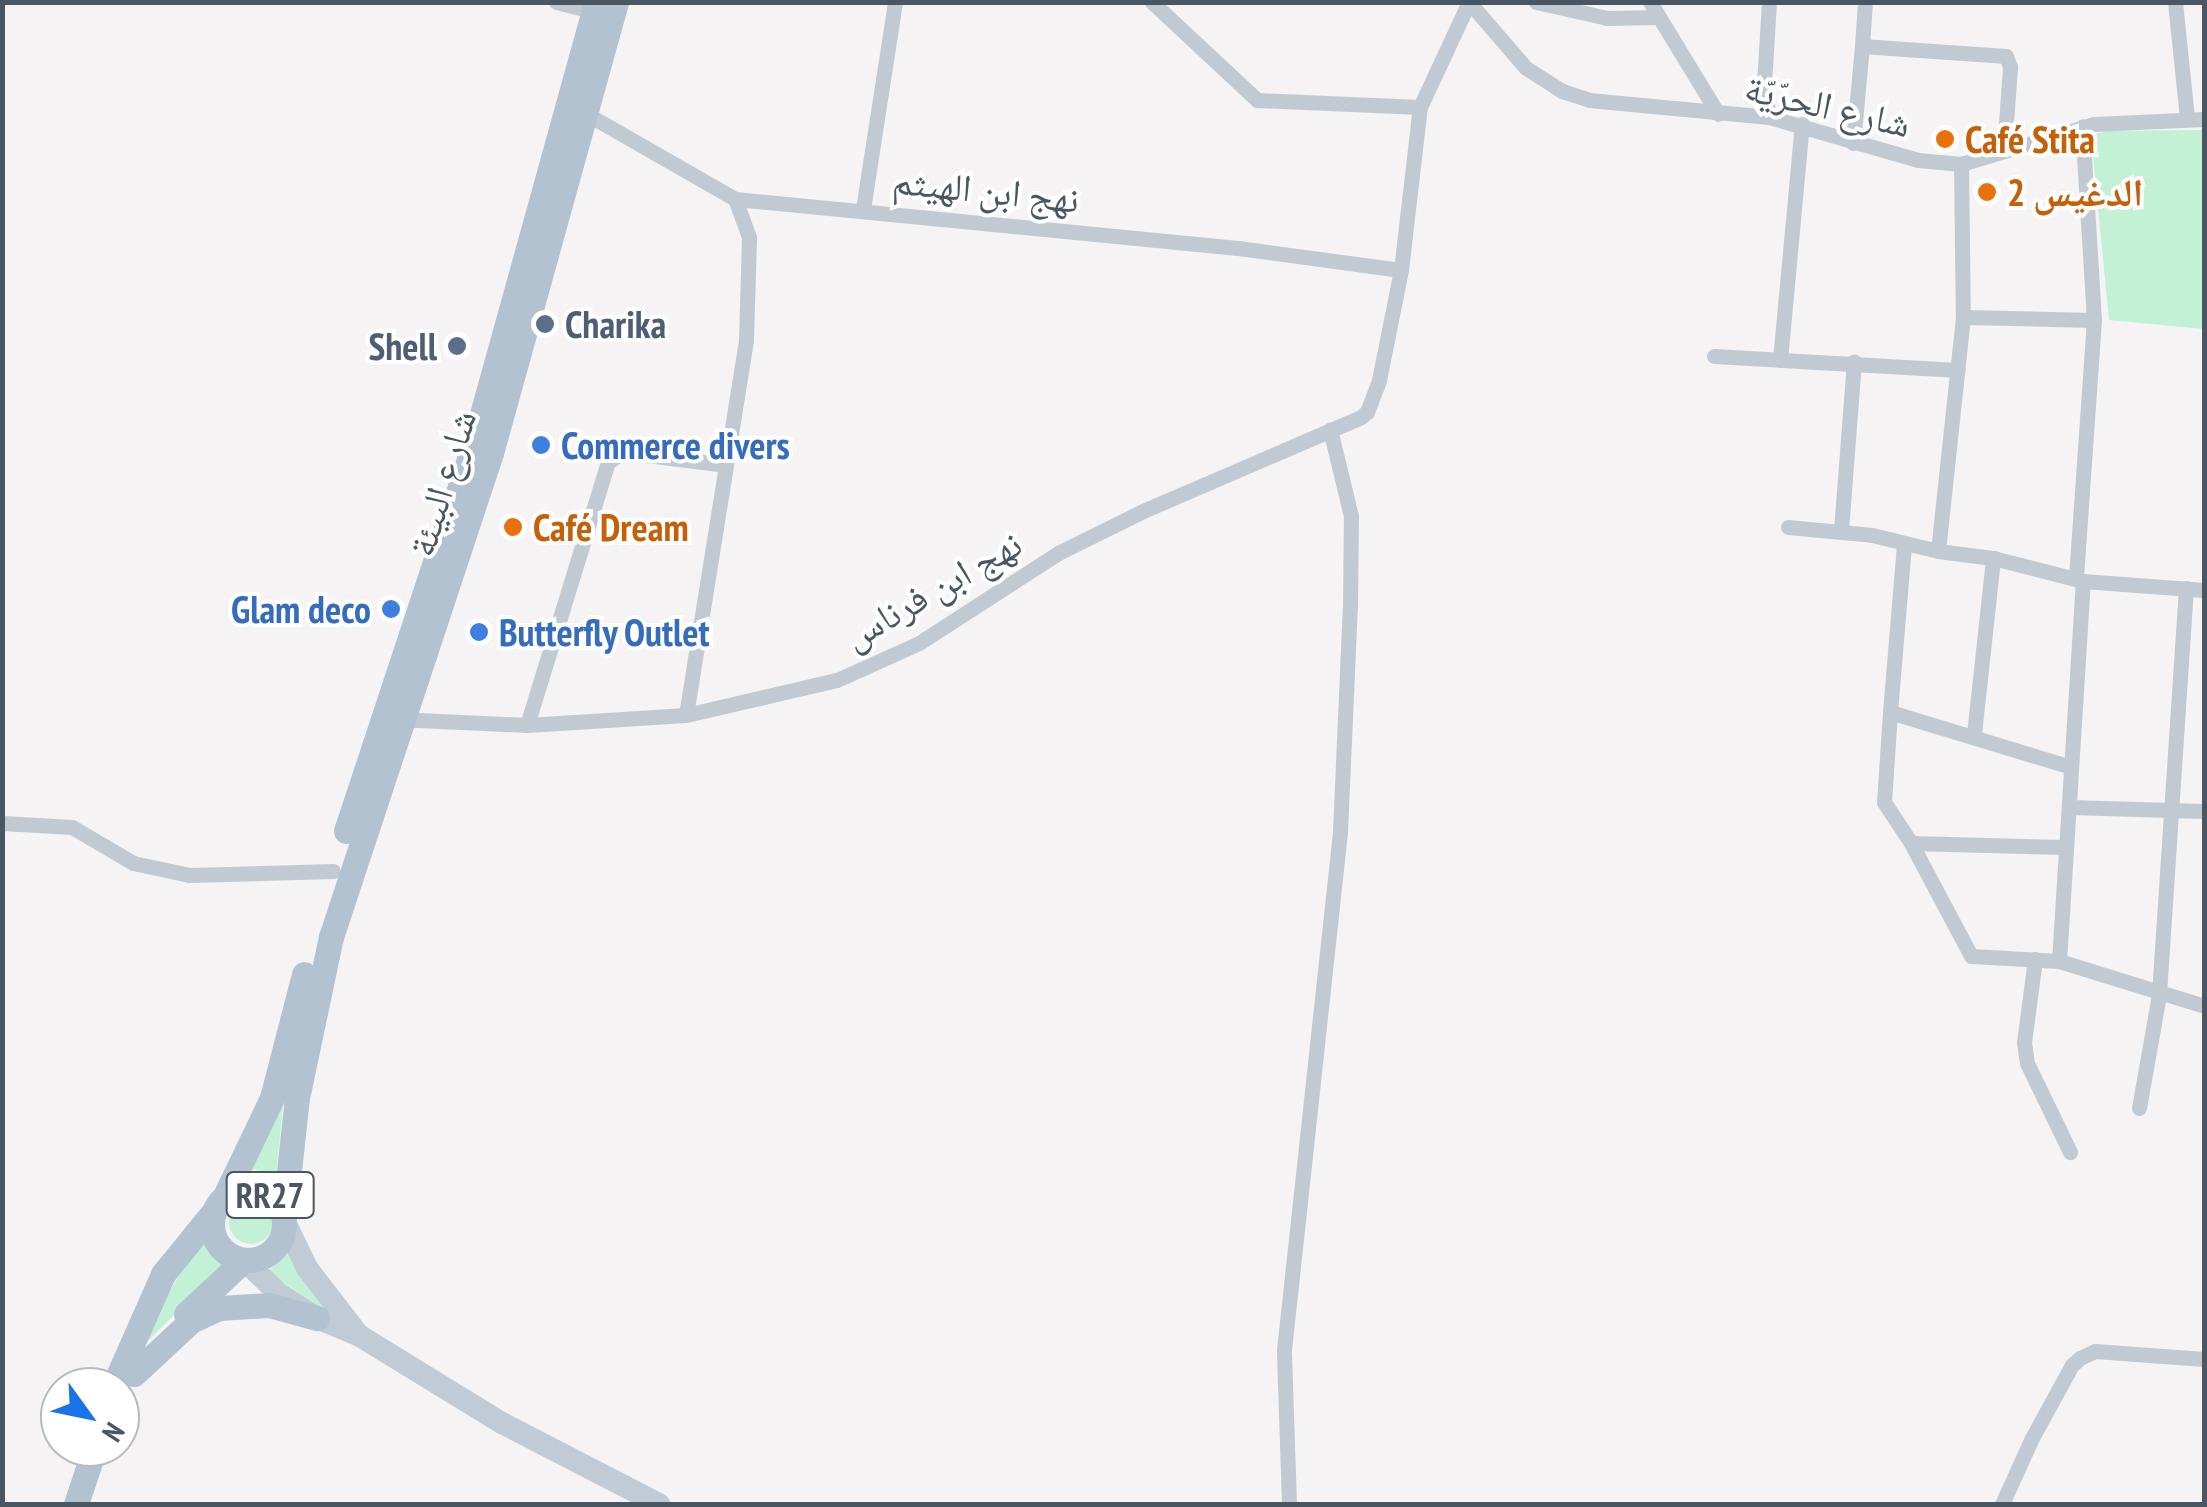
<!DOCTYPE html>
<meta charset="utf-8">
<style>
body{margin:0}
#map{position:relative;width:2207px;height:1507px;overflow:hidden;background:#f5f3f3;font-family:"PT Sans Narrow","Noto Naskh Arabic",sans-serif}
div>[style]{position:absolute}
.green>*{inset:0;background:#c3f1d5}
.round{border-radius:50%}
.minor>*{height:15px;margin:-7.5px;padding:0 7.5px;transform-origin:7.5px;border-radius:7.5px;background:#c1cad2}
.secondary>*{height:22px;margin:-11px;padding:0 11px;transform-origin:11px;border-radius:11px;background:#c1cbd6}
.primary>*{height:25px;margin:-12.5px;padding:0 12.5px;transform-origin:12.5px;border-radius:12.5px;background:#b3c2d1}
.primary>.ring{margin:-12.5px;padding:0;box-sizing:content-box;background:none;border:25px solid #b3c2d1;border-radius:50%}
.dots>*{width:28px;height:28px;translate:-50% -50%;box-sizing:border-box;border:5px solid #fff;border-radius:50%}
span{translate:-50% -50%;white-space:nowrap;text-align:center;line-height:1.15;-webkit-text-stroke:8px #fff;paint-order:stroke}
.shield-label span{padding:2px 8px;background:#fff;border:2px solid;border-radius:8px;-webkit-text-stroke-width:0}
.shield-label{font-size:35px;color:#4a5661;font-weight:700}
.street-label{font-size:38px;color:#4a5661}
.food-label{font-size:38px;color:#c56008;font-weight:700}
.left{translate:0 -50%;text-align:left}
.service-label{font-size:38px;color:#4e5e75;font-weight:700}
.right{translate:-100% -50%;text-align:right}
.shop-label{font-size:38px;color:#366cbe;font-weight:700}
.frame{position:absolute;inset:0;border:5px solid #4a5661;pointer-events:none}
.north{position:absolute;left:40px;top:1367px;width:100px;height:100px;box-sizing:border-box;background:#fff;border:2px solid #b7bbc0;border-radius:50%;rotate:123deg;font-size:28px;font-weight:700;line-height:40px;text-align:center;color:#4a5661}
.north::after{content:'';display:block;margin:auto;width:35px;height:45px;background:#1a73e8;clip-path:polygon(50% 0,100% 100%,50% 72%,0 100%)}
</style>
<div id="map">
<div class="green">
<i style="clip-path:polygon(2204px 130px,2204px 329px,2109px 320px,2091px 135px,2109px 131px)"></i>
<i style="clip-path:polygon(284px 1095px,276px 1175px,249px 1168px)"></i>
<i class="round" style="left:229px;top:1200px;width:44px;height:44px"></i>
<i style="clip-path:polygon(202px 1237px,223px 1266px,140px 1349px,164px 1301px)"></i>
<i style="clip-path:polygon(293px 1250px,339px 1319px,267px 1272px)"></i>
</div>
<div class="minor">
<i style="left:556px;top:2px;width:38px;rotate:14deg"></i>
<i style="left:1152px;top:2px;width:144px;rotate:43deg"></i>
<i style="left:1257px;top:100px;width:163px;rotate:2.5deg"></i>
<i style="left:1469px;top:2px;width:87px;rotate:49.2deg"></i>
<i style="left:1526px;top:68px;width:43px;rotate:32.6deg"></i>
<i style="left:1562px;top:91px;width:28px;rotate:18deg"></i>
<i style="left:1589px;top:100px;width:181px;rotate:5.4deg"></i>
<i style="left:1769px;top:117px;width:155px;rotate:16.1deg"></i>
<i style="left:1918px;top:160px;width:43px;rotate:5.3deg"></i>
<i style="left:1961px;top:164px;width:139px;rotate:-16.7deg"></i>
<i style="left:2094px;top:124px;width:110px;rotate:-2.6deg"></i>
<i style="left:1536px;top:2px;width:73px;rotate:12.7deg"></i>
<i style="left:1607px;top:18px;width:52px;rotate:-1.1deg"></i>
<i style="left:1650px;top:2px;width:131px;rotate:58.7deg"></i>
<i style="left:1769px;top:2px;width:81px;rotate:93.5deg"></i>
<i style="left:1764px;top:83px;width:34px;rotate:82deg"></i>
<i style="left:1865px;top:2px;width:44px;rotate:93.9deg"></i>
<i style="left:1862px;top:46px;width:144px;rotate:4deg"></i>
<i style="left:2006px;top:56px;width:12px;rotate:70deg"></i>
<i style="left:2010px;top:67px;width:83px;rotate:94.1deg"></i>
<i style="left:2175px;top:2px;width:118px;rotate:84.1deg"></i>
<i style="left:585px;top:113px;width:173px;rotate:29.8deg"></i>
<i style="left:735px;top:199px;width:505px;rotate:5.56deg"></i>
<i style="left:1238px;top:248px;width:164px;rotate:7.7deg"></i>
<i style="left:1853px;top:143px;width:97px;rotate:-84.7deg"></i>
<i style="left:1961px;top:164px;width:153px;rotate:89.3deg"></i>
<i style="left:1963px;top:317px;width:235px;rotate:96.1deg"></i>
<i style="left:1938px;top:551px;width:55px;rotate:7.3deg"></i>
<i style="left:1993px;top:558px;width:93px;rotate:14.3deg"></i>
<i style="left:2083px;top:581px;width:121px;rotate:4.3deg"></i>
<i style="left:863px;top:209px;width:209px;rotate:-81.2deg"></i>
<i style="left:1963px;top:317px;width:131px;rotate:1.3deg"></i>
<i style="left:1714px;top:356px;width:244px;rotate:3.3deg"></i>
<i style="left:1780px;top:360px;width:237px;rotate:-84.7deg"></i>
<i style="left:1788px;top:527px;width:84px;rotate:5.4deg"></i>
<i style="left:1872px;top:535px;width:68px;rotate:13.6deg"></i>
<i style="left:1841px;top:530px;width:169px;rotate:-85.6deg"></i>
<i style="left:1904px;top:545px;width:168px;rotate:94.8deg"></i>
<i style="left:1890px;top:712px;width:189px;rotate:16.9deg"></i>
<i style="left:2076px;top:577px;width:258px;rotate:-86deg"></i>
<i style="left:2094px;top:320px;width:194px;rotate:-93.5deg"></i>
<i style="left:1890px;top:712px;width:90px;rotate:93.8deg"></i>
<i style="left:1884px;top:802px;width:49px;rotate:56.6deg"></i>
<i style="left:1911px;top:843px;width:128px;rotate:62deg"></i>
<i style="left:1971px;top:956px;width:88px;rotate:3.3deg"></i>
<i style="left:2059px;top:961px;width:152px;rotate:17.2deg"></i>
<i style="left:686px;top:715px;width:380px;rotate:-80.9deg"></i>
<i style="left:746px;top:340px;width:103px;rotate:-88.3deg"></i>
<i style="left:749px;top:237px;width:40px;rotate:-110.2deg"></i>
<i style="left:396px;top:719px;width:131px;rotate:2.6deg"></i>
<i style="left:527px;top:725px;width:159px;rotate:-3.6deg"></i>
<i style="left:686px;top:715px;width:155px;rotate:-13.1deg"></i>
<i style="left:837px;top:680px;width:90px;rotate:-24.3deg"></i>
<i style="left:919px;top:643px;width:166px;rotate:-32.9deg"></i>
<i style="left:1058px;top:553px;width:95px;rotate:-26.3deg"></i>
<i style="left:1143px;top:511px;width:237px;rotate:-23.3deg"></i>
<i style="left:1361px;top:417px;width:8px;rotate:-40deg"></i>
<i style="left:1367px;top:412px;width:34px;rotate:-69deg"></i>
<i style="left:1379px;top:380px;width:112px;rotate:-78.7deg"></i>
<i style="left:1401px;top:270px;width:164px;rotate:-83.4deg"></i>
<i style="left:1420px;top:107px;width:116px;rotate:-65deg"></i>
<i style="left:527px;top:725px;width:275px;rotate:-72.9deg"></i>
<i style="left:608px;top:462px;width:18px;rotate:-34deg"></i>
<i style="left:623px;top:452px;width:104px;rotate:7.2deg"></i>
<i style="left:1974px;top:734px;width:177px;rotate:-83.8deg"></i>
<i style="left:2069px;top:807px;width:135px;rotate:1.7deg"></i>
<i style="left:2px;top:823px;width:70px;rotate:3.3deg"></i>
<i style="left:72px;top:827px;width:71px;rotate:30.5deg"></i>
<i style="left:133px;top:863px;width:57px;rotate:12.1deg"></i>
<i style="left:189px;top:875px;width:144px;rotate:-1.6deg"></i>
<i style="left:1911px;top:843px;width:155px;rotate:1.5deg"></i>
<i style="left:2035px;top:959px;width:84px;rotate:97.5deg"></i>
<i style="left:2024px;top:1042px;width:21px;rotate:82deg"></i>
<i style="left:2027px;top:1063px;width:99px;rotate:64.2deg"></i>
<i style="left:2059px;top:961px;width:381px;rotate:-86.4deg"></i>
<i style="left:2139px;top:1108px;width:116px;rotate:-80deg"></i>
<i style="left:2159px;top:994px;width:407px;rotate:-86.2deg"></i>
<i style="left:1289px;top:1504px;width:154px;rotate:-91.9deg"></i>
<i style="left:1284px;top:1350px;width:521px;rotate:-83.83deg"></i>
<i style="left:1340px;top:832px;width:225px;rotate:-87.5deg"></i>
<i style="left:1350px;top:607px;width:91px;rotate:-89.4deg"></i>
<i style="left:1351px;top:516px;width:89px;rotate:-103.6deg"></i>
<i style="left:2002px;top:1504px;width:72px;rotate:-65.6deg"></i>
<i style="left:2032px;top:1438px;width:83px;rotate:-61.3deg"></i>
<i style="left:2072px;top:1365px;width:11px;rotate:-41deg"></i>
<i style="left:2080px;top:1358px;width:17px;rotate:-25deg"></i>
<i style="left:2095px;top:1351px;width:109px;rotate:4.2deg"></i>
</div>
<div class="secondary">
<i style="left:285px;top:1222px;width:51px;rotate:64.4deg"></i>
<i style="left:307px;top:1268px;width:82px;rotate:52.4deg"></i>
<i style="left:244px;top:1260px;width:47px;rotate:44.1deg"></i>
<i style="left:278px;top:1293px;width:46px;rotate:32.7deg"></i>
<i style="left:317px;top:1318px;width:47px;rotate:22.7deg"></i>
<i style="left:360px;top:1336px;width:167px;rotate:31.5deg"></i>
<i style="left:502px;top:1423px;width:177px;rotate:27.3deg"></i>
</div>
<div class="primary">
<i style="left:346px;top:831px;width:409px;rotate:-71.7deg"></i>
<i style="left:474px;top:443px;width:458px;rotate:-74.5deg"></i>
<i class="ring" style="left:212px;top:1188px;width:47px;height:47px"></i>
<i style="left:225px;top:1196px;width:109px;rotate:-64.4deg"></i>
<i style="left:272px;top:1098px;width:128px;rotate:-75.5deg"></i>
<i style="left:284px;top:1217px;width:120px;rotate:-83.8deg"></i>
<i style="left:297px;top:1098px;width:165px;rotate:-78.1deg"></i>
<i style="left:331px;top:937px;width:510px;rotate:-71.71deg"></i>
<i style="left:491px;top:453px;width:468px;rotate:-74.5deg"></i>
<i style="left:186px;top:1314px;width:79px;rotate:-43deg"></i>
<i style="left:134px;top:1374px;width:78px;rotate:-42.9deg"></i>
<i style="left:191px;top:1321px;width:31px;rotate:-25deg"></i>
<i style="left:219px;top:1308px;width:50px;rotate:-3.4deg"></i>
<i style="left:269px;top:1305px;width:50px;rotate:15.2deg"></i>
<i style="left:113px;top:1387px;width:124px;rotate:-66.1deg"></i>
<i style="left:163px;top:1274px;width:82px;rotate:-50.9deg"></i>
<i style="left:76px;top:1504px;width:60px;rotate:-71.6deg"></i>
</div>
<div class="dots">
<i style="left:1945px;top:139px;background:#e8710a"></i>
<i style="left:1987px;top:192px;background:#e8710a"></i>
<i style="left:545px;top:324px;background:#5c6f8a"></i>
<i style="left:457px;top:346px;background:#5c6f8a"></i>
<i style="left:541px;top:445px;background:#3f7fe0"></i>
<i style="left:513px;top:527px;background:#e8710a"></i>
<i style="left:391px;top:609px;background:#3f7fe0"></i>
<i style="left:479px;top:632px;background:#3f7fe0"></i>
</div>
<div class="shield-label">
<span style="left:270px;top:1195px">RR27</span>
</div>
<div class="street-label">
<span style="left:1828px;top:105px;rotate:13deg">شارع الحرّيّة</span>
<span style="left:986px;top:189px;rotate:6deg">نهج ابن الهيثم</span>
<span style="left:441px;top:483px;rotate:-73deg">شارع البيئة</span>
<span style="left:932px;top:589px;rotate:-30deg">نهج ابن فرناس</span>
</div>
<div class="food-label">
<span class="left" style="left:1965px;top:139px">Café Stita</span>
<span class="left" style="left:2007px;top:192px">الدغيس 2</span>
<span class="left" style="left:533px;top:527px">Café Dream</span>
</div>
<div class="service-label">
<span class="left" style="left:565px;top:324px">Charika</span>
<span class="right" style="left:437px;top:346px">Shell</span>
</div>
<div class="shop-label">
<span class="left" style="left:561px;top:445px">Commerce divers</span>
<span class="right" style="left:371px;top:609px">Glam deco</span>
<span class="left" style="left:499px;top:632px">Butterfly Outlet</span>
</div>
<div class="frame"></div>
<div class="north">N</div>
</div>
